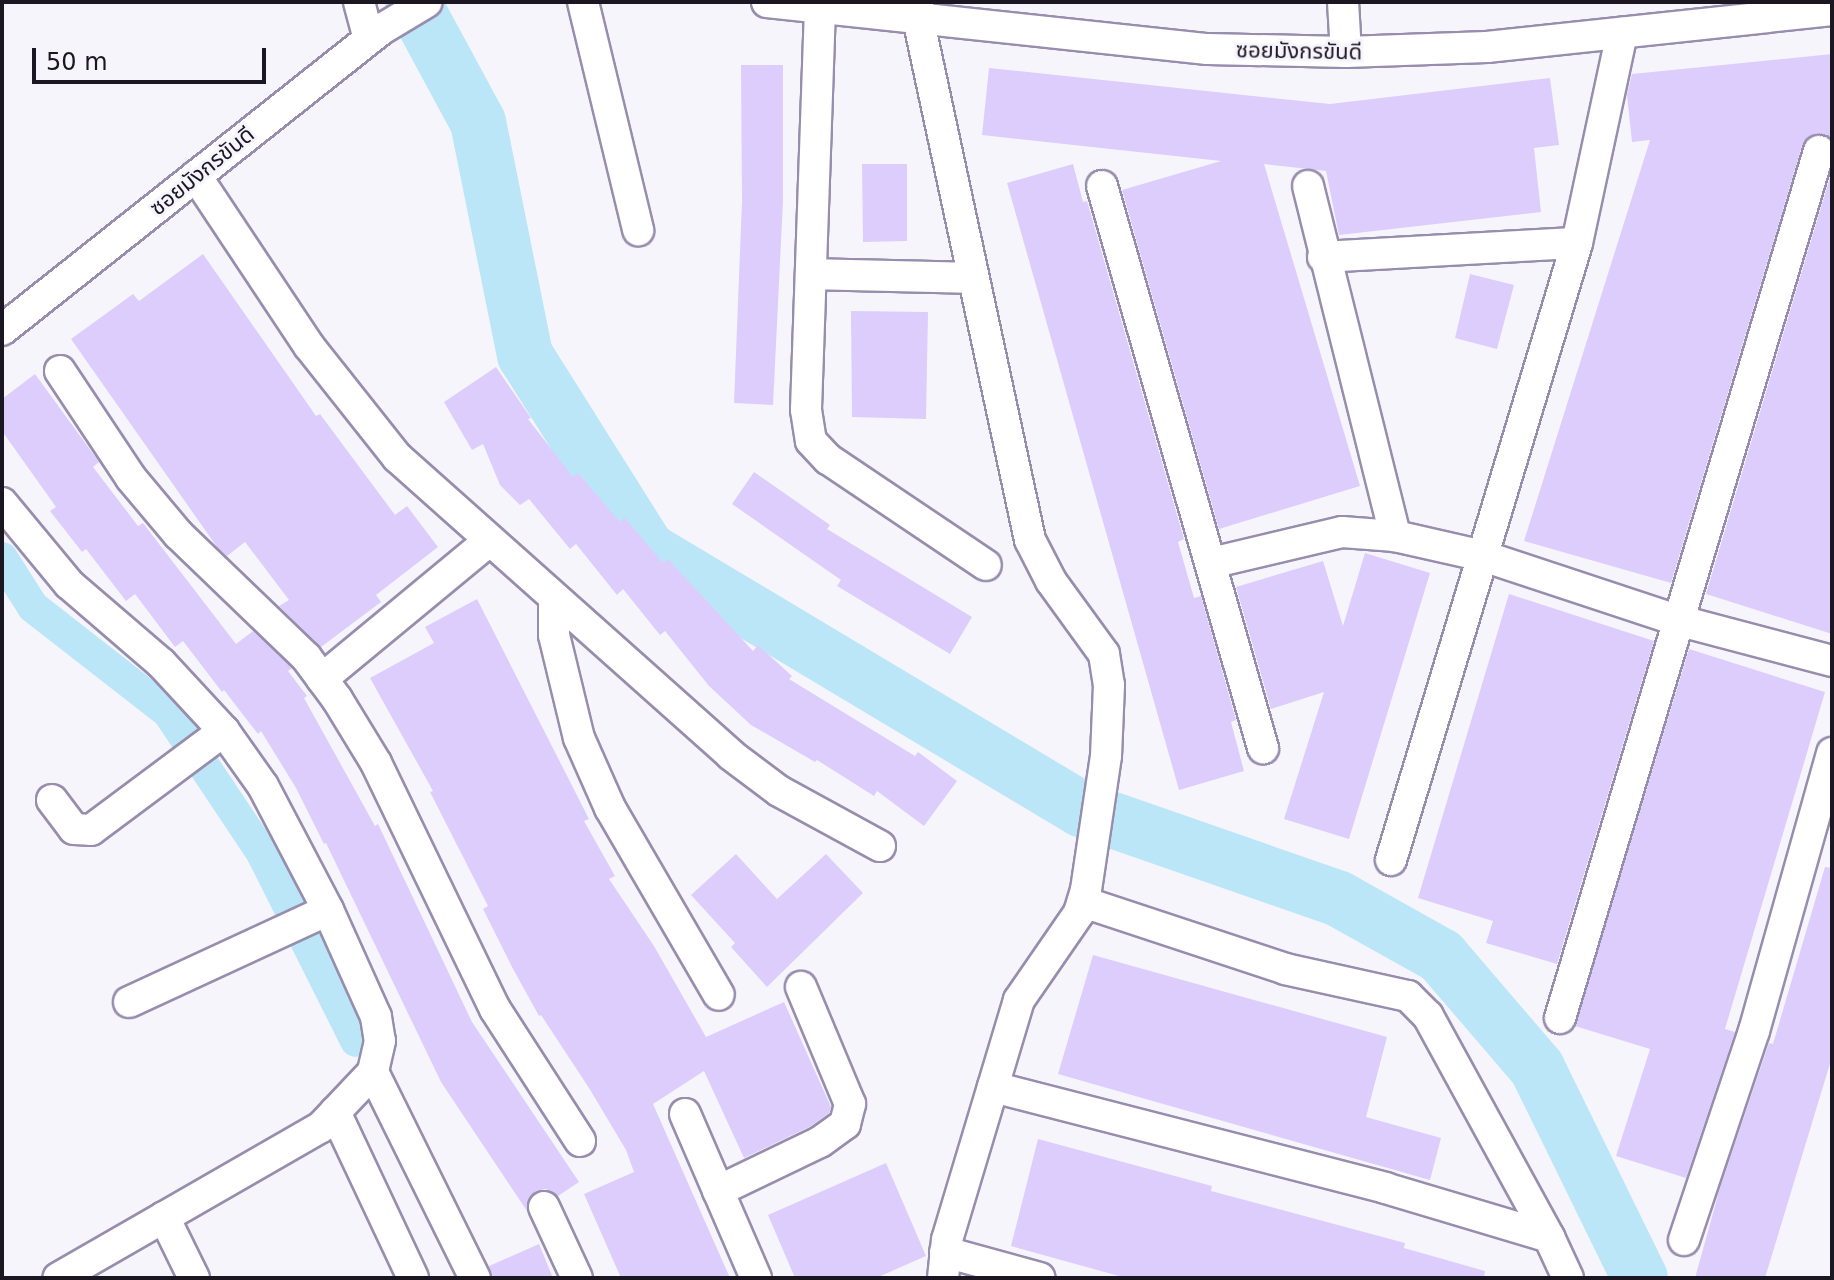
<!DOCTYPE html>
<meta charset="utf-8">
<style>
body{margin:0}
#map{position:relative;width:1834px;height:1280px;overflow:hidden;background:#f7f5fc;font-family:"DejaVu Sans","Noto Sans Thai",sans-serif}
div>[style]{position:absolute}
.canal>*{height:32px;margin:-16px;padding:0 16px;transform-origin:16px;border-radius:16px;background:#bbe6f8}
.river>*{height:56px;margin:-28px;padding:0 28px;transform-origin:28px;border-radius:28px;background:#bbe6f8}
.building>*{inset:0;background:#dccdfd}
.roads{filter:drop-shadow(2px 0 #978dad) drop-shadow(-2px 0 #978dad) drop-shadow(0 2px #978dad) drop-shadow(0 -2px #978dad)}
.minor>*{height:30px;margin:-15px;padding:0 15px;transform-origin:15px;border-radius:15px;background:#fff}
span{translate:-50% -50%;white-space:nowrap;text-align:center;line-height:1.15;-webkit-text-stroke:6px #f7f5fc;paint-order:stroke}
.street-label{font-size:22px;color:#1a1622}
.frame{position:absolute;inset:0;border:4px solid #1a1622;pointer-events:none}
.scale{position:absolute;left:32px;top:48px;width:234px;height:36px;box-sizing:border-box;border:4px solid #1a1622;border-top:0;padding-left:10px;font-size:24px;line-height:28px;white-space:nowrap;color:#1a1622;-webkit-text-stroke:6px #f7f5fc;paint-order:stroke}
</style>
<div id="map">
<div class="canal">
<i style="left:2px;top:558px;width:58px;rotate:57.7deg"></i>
<i style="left:33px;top:607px;width:171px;rotate:37.9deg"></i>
<i style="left:168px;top:712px;width:169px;rotate:56.3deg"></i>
<i style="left:262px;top:853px;width:210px;rotate:63.4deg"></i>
</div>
<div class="river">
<i style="left:413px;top:2px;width:136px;rotate:61.6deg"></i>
<i style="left:478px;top:122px;width:238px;rotate:78.6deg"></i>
<i style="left:525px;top:355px;width:231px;rotate:57.8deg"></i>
<i style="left:648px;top:550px;width:505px;rotate:30.89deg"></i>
<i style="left:1081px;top:809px;width:273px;rotate:19.2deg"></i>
<i style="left:1339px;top:899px;width:117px;rotate:29.2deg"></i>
<i style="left:1441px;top:956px;width:148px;rotate:49.4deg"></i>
<i style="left:1537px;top:1068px;width:234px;rotate:63.9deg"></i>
</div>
<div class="building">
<i style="clip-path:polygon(1832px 54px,1832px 139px,1816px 133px,1802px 146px,1671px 583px,1524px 541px,1650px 140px,1632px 142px,1627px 95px,1632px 74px)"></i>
<i style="clip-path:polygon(741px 65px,783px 65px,783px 201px,773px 405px,734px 403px,742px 201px)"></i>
<i style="clip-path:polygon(989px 68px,1330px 104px,1550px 78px,1559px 145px,1534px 148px,1541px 212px,1339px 235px,1326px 171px,1264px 164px,1360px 486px,1219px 529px,1122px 190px,1221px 161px,982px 135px)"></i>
<i style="clip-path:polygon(862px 164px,907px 164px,907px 241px,863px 242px)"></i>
<i style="clip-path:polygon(1073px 164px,1083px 202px,1087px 201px,1184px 539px,1178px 542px,1194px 598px,1201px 596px,1236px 720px,1231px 722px,1244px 771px,1179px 790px,1007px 183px)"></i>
<i style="clip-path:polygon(1832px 170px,1832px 634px,1706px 594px)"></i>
<i style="clip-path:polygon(203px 254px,316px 416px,320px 414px,395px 515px,407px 506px,438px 547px,376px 595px,381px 602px,321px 647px,279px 606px,289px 600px,245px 542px,227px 556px,217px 547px,71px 339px,133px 294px,139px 301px)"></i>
<i style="clip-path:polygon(1470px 274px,1514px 285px,1497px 349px,1455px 338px)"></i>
<i style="clip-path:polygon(851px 311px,928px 312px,926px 419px,852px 417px)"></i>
<i style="clip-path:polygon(496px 367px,531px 418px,528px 419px,573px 477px,578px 473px,620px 522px,625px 518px,663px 563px,668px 559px,753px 651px,758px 645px,792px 676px,789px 679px,915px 756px,918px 752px,957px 781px,924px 826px,877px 791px,874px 796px,817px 760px,815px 762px,751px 725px,709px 686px,665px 631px,660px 635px,623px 589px,617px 595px,576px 544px,570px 549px,529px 499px,520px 505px,500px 485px,483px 444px,472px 450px,444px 402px)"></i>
<i style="clip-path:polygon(35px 374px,99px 462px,93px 467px,138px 526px,143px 523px,236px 644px,253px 631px,292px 668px,288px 671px,307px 696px,304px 698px,375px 826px,378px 824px,472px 1022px,579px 1182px,558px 1196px,546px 1189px,536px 1191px,529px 1197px,527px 1211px,441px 1082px,326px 843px,324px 844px,296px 788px,261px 731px,258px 734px,224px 690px,222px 692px,183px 641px,175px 647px,135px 594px,126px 601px,86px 549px,82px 552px,50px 511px,56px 507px,2px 431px,2px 399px)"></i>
<i style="clip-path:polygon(754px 472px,830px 525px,827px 529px,972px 617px,950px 654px,837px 586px,841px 580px,732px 504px)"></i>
<i style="clip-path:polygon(1365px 553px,1430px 573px,1349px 839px,1284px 819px,1324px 692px,1271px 709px,1236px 587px,1323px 561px,1343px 626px)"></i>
<i style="clip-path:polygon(1509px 594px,1654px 641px,1557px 964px,1486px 943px,1493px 921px,1418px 898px)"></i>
<i style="clip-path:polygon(477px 599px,589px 819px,584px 821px,615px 876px,609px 879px,654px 946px,706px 1037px,784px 1002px,831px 1107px,829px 1113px,811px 1126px,744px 1158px,704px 1071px,653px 1104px,730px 1278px,621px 1278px,584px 1194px,634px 1172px,626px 1150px,589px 1088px,541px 1015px,539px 1016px,512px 967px,483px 909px,488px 906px,430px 792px,433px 791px,370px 678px,434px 643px,425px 627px)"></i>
<i style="clip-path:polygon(1689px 649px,1825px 692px,1725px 1029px,1735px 1032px,1686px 1178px,1616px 1156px,1650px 1049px,1575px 1026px)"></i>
<i style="clip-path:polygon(736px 854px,777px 899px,826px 854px,863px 893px,767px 987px,731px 947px,735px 943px,691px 895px)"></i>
<i style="clip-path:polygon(1825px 867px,1832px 868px,1832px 1057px,1765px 1278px,1695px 1278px,1720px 1188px,1769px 1043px,1773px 1044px)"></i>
<i style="clip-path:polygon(1093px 955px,1387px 1037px,1366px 1117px,1441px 1138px,1430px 1180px,1058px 1074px)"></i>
<i style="clip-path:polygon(1038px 1139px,1212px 1186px,1211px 1191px,1405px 1243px,1404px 1248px,1485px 1271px,1484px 1278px,1126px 1278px,1011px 1246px)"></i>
<i style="clip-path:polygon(886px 1163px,926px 1256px,876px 1278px,795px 1278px,768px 1215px)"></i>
<i style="clip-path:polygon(539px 1244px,553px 1278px,493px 1278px,489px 1266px)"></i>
</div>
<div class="roads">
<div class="minor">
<i style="left:359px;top:2px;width:38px;rotate:75deg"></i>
<i style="left:583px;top:2px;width:235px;rotate:76.4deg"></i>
<i style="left:767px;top:2px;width:443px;rotate:6.1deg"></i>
<i style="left:1208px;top:49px;width:138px;rotate:1.2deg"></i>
<i style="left:1346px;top:52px;width:141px;rotate:-2deg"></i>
<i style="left:1487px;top:47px;width:347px;rotate:-6.1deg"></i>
<i style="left:918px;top:2px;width:16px;rotate:90deg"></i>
<i style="left:918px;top:18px;width:534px;rotate:77.89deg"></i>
<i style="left:1030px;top:540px;width:46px;rotate:62.9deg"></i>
<i style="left:1051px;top:581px;width:90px;rotate:54deg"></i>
<i style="left:1104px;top:654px;width:31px;rotate:81deg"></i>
<i style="left:1109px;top:685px;width:71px;rotate:92.4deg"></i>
<i style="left:1106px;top:756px;width:135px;rotate:98.5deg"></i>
<i style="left:1086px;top:890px;width:24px;rotate:107deg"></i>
<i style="left:1079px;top:913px;width:106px;rotate:124.6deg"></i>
<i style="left:1019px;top:1000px;width:251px;rotate:106.7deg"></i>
<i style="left:947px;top:1240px;width:38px;rotate:96deg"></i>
<i style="left:1343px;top:2px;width:50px;rotate:86.6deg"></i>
<i style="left:820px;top:8px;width:402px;rotate:92deg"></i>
<i style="left:806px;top:410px;width:31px;rotate:81deg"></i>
<i style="left:811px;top:441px;width:25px;rotate:47deg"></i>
<i style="left:828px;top:459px;width:190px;rotate:33.9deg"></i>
<i style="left:196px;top:176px;width:204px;rotate:56.4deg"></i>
<i style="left:309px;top:346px;width:142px;rotate:51.6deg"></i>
<i style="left:397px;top:457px;width:448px;rotate:41.7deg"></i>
<i style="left:731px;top:755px;width:60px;rotate:36.9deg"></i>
<i style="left:779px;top:791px;width:115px;rotate:28.6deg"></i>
<i style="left:1102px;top:186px;width:585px;rotate:74.01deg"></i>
<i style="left:1308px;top:186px;width:361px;rotate:76deg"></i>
<i style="left:1323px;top:257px;width:254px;rotate:-3.2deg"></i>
<i style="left:811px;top:274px;width:162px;rotate:1.4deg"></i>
<i style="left:2px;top:330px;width:485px;rotate:-38.4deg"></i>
<i style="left:382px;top:29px;width:52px;rotate:-31deg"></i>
<i style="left:60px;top:371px;width:128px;rotate:56.4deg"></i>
<i style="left:131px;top:478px;width:73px;rotate:50deg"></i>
<i style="left:178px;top:534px;width:178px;rotate:43.9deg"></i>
<i style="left:306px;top:657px;width:52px;rotate:53.6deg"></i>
<i style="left:337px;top:699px;width:75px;rotate:58.6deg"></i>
<i style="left:376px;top:763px;width:273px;rotate:64.2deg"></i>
<i style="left:495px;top:1009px;width:157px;rotate:57.2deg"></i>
<i style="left:2px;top:503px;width:105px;rotate:50.4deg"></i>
<i style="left:69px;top:584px;width:121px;rotate:40.7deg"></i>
<i style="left:161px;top:663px;width:93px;rotate:47.2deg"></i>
<i style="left:224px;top:731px;width:67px;rotate:54.7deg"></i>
<i style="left:263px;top:786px;width:140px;rotate:62.3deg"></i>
<i style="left:328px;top:910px;width:117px;rotate:65.8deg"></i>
<i style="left:376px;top:1017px;width:24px;rotate:81deg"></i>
<i style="left:380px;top:1041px;width:32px;rotate:103deg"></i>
<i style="left:373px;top:1072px;width:76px;rotate:133.4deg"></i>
<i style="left:321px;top:1127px;width:303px;rotate:150.1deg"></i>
<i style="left:1211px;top:563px;width:135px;rotate:-13.3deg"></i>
<i style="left:1342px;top:532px;width:53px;rotate:4.3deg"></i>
<i style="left:1395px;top:536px;width:90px;rotate:12.8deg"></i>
<i style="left:1483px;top:556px;width:204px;rotate:18.3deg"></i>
<i style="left:1677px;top:620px;width:160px;rotate:14.8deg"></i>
<i style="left:554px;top:599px;width:36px;rotate:90deg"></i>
<i style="left:554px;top:635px;width:106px;rotate:76.4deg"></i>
<i style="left:579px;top:738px;width:77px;rotate:66.1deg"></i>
<i style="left:610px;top:808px;width:216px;rotate:59.8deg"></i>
<i style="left:322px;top:679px;width:217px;rotate:-39.6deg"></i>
<i style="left:52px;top:800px;width:36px;rotate:53deg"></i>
<i style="left:74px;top:829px;width:17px;rotate:3deg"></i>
<i style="left:91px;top:830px;width:166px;rotate:-36.7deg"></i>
<i style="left:1391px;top:860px;width:644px;rotate:-73.22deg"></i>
<i style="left:1577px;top:243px;width:215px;rotate:-77.9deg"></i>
<i style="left:1083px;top:902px;width:213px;rotate:18.3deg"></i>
<i style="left:1285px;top:969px;width:126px;rotate:12.4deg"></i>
<i style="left:1408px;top:996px;width:28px;rotate:45deg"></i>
<i style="left:1428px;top:1016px;width:252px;rotate:61.3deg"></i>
<i style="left:129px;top:1002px;width:219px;rotate:-24.8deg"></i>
<i style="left:1560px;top:1018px;width:905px;rotate:-73.37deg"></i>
<i style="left:373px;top:1072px;width:230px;rotate:63.7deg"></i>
<i style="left:993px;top:1087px;width:405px;rotate:14.4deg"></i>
<i style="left:1385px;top:1188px;width:171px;rotate:16.6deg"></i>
<i style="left:1549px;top:1237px;width:45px;rotate:65.1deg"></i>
<i style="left:335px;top:1112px;width:183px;rotate:64.8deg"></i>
<i style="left:685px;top:1114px;width:179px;rotate:66.6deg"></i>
<i style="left:718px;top:1191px;width:113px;rotate:-25.7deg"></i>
<i style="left:820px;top:1142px;width:31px;rotate:-36deg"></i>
<i style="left:845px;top:1124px;width:21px;rotate:-76deg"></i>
<i style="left:850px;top:1104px;width:127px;rotate:-112.7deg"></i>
<i style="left:544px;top:1207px;width:78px;rotate:65.1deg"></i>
<i style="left:164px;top:1217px;width:68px;rotate:63.8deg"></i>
<i style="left:1684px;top:1240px;width:220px;rotate:-71.5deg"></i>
<i style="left:1754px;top:1031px;width:289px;rotate:-74.3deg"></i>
<i style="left:945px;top:1252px;width:98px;rotate:15.3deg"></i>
</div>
</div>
<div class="street-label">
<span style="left:1299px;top:51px;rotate:1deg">ซอยมังกรขันดี</span>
<span style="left:202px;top:171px;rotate:-39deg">ซอยมังกรขันดี</span>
</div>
<div class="frame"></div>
<div class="scale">50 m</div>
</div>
